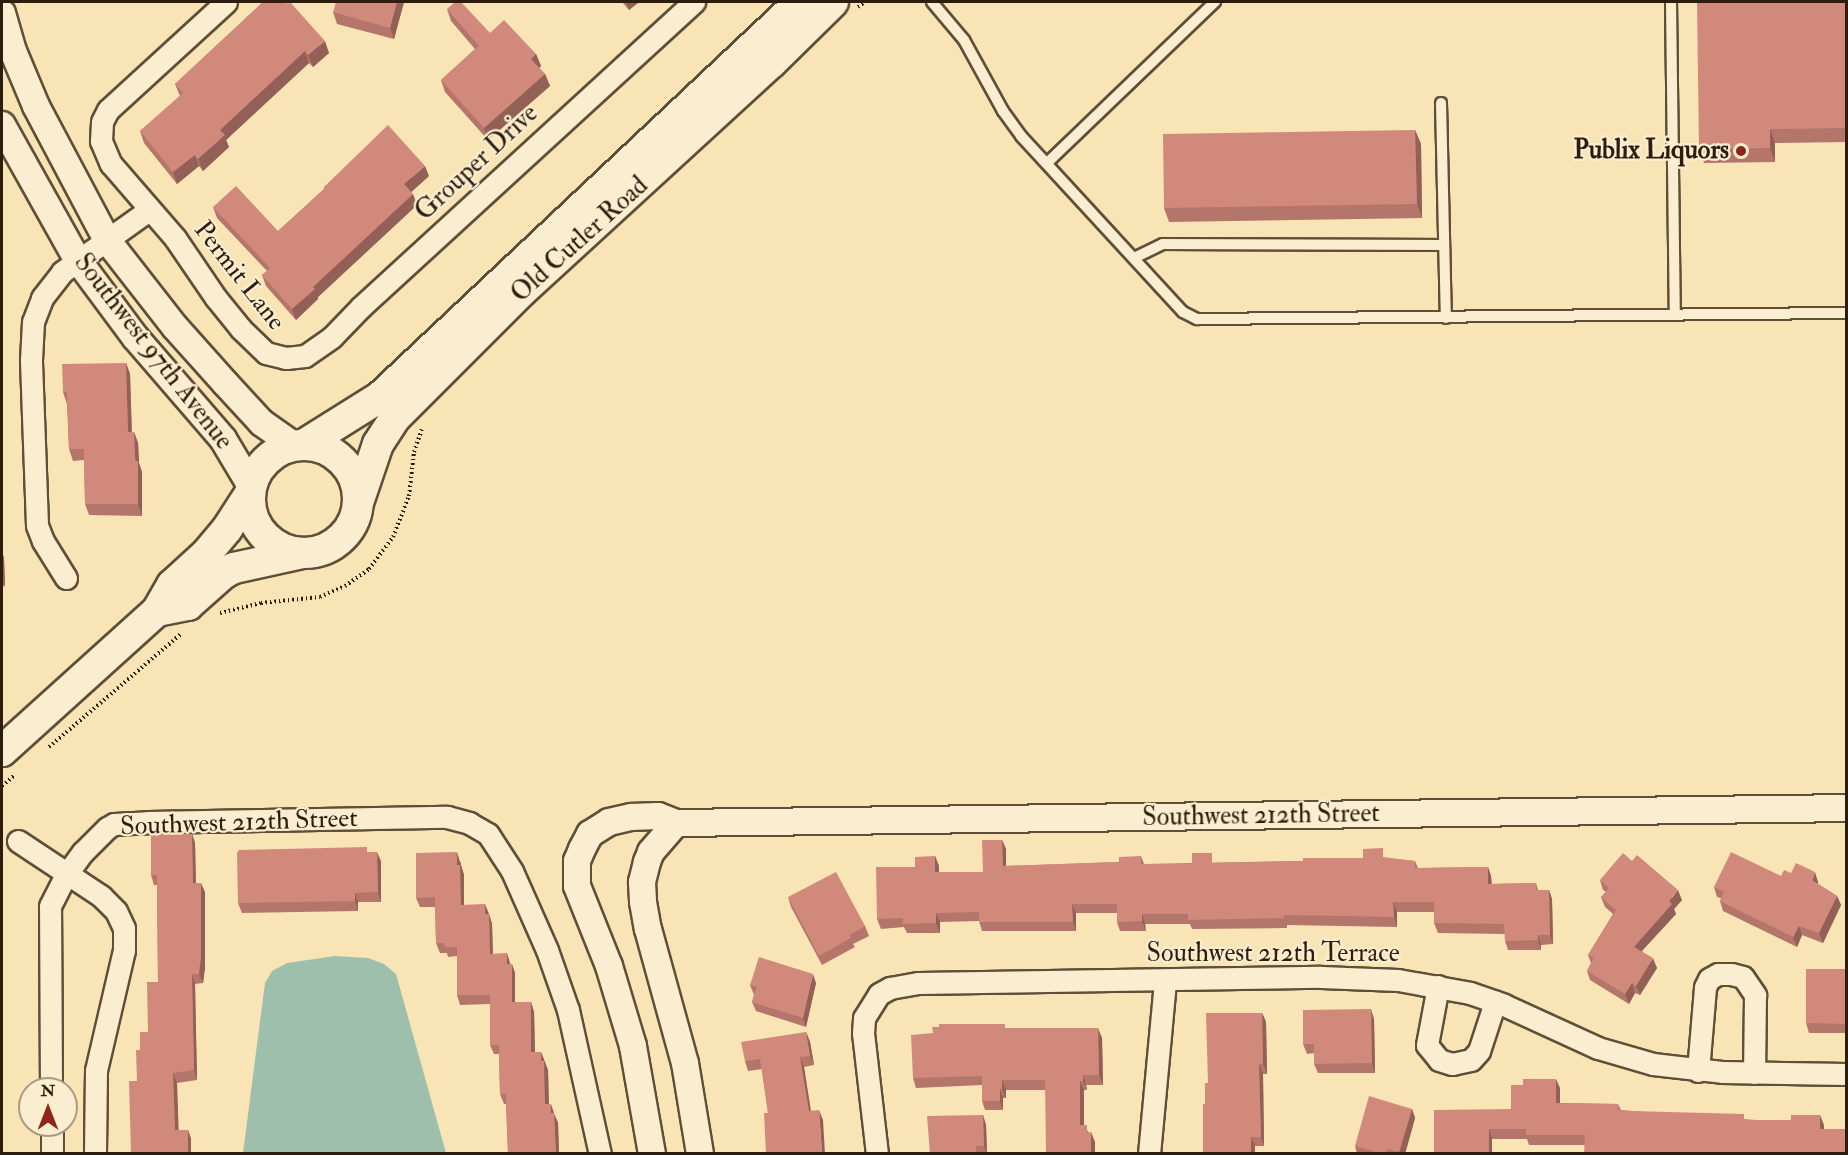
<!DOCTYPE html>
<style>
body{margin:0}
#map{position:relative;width:1848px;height:1155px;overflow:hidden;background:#f9e4b6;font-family:"IM FELL Double Pica",serif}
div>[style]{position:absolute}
.water>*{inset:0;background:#9ebfab}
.path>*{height:4px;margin-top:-2px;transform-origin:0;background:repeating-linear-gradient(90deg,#2d1d0e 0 1.5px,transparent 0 4.5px)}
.roads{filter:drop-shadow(2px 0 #604f38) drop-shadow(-2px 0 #604f38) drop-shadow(0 2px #604f38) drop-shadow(0 -2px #604f38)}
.service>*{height:10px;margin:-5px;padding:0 5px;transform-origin:5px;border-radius:5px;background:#fbedd0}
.minor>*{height:21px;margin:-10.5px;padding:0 10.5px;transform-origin:10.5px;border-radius:10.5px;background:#fbedd0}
.tertiary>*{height:26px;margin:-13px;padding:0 13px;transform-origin:13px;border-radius:13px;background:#fbedd0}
.secondary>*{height:30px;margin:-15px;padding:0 15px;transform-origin:15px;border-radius:15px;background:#fbedd0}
.secondary>.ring{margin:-15px;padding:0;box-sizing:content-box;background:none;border:30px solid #fbedd0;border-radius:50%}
.wall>*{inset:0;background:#b4766b}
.shaded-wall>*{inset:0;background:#926057}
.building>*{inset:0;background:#d1897c}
.dots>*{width:16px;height:16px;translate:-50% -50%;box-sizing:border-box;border:3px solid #fbedd0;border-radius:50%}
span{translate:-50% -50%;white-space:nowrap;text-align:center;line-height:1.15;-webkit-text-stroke:4.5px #fbedd0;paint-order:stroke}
.poi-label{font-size:26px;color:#2d1d0e;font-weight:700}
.right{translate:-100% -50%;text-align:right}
.street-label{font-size:26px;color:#2d1d0e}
.frame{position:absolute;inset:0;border:3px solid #2d1d0e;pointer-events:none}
.north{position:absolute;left:18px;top:1077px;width:60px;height:60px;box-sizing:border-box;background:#fbedd0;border:2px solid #a99a82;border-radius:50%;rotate:0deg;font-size:16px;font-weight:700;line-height:24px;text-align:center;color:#2d1d0e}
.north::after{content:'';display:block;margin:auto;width:21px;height:27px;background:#8f2418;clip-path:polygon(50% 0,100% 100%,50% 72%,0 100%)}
</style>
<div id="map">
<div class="water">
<i style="clip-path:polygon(335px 956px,368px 958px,384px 964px,396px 974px,446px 1153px,243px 1153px,265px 983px,272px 971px,287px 963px)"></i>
</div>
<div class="path">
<i style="left:858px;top:7px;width:9px;rotate:-36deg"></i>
<i style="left:220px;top:613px;width:42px;rotate:-13.7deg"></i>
<i style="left:261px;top:603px;width:59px;rotate:-5.8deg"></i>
<i style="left:320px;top:597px;width:27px;rotate:-24deg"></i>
<i style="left:345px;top:586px;width:29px;rotate:-35deg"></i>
<i style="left:369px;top:569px;width:40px;rotate:-53deg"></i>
<i style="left:393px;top:537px;width:44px;rotate:-68.7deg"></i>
<i style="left:409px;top:496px;width:44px;rotate:-83.5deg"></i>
<i style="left:414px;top:452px;width:24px;rotate:-71deg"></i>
<i style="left:49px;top:747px;width:175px;rotate:-40.6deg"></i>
<i style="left:2px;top:786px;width:17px;rotate:-40deg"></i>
</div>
<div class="roads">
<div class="service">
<i style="left:932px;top:2px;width:50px;rotate:49.9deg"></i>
<i style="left:964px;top:40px;width:81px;rotate:61.2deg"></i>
<i style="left:1003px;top:111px;width:31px;rotate:54deg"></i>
<i style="left:1021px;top:136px;width:239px;rotate:47.4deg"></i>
<i style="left:1183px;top:312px;width:16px;rotate:27deg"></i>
<i style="left:1197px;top:319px;width:649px;rotate:-0.53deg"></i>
<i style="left:1671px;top:2px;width:313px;rotate:89.3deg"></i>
<i style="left:1441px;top:103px;width:215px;rotate:88.7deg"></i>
<i style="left:1047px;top:163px;width:233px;rotate:-43.8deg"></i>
<i style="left:1134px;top:258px;width:32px;rotate:-26deg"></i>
<i style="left:1163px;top:244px;width:281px;rotate:0.2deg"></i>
</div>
<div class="minor">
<i style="left:226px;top:2px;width:160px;rotate:137.5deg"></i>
<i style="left:108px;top:110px;width:13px;rotate:117deg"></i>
<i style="left:102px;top:122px;width:19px;rotate:93deg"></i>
<i style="left:101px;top:141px;width:25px;rotate:67deg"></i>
<i style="left:111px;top:164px;width:98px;rotate:49.1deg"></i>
<i style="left:175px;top:238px;width:73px;rotate:55.7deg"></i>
<i style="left:216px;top:298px;width:40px;rotate:51deg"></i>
<i style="left:241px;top:329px;width:35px;rotate:44deg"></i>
<i style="left:266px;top:353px;width:21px;rotate:14deg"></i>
<i style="left:286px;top:358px;width:19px;rotate:-6deg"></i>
<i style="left:305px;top:356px;width:33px;rotate:-35deg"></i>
<i style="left:332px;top:337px;width:42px;rotate:-46deg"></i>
<i style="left:361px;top:307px;width:452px;rotate:-42.5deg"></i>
<i style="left:66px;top:578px;width:44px;rotate:-121.9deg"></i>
<i style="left:43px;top:541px;width:17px;rotate:-111deg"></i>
<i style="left:37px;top:525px;width:165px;rotate:-92.1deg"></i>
<i style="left:31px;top:360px;width:38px;rotate:-87deg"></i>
<i style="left:33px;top:322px;width:26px;rotate:-69deg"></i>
<i style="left:42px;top:298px;width:33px;rotate:-52deg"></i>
<i style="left:62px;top:272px;width:107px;rotate:-35.5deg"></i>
<i style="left:18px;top:841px;width:100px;rotate:33.5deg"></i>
<i style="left:101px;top:896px;width:21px;rotate:45deg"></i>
<i style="left:116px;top:911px;width:19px;rotate:65deg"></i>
<i style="left:124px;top:928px;width:22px;rotate:90deg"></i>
<i style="left:124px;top:950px;width:123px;rotate:103.1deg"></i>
<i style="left:96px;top:1070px;width:84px;rotate:90.7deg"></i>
<i style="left:1438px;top:986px;width:60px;rotate:100.6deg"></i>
<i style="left:1427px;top:1045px;width:19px;rotate:51deg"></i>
<i style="left:1439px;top:1060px;width:14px;rotate:17deg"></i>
<i style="left:1452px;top:1064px;width:19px;rotate:-12deg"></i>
<i style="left:1471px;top:1060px;width:12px;rotate:-48deg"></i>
<i style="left:1479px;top:1051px;width:52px;rotate:-71.9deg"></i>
<i style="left:1698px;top:1071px;width:84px;rotate:-85.2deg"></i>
<i style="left:1705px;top:987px;width:9px;rotate:-63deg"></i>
<i style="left:1709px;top:979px;width:10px;rotate:-29deg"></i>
<i style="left:1718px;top:974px;width:13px"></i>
<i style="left:1731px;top:974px;width:12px;rotate:14deg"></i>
<i style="left:1743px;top:977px;width:22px;rotate:56deg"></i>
<i style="left:1755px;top:995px;width:78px;rotate:90.7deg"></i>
<i style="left:51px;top:1089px;width:183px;rotate:-90.3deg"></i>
<i style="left:50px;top:906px;width:35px;rotate:-63deg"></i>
<i style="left:66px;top:875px;width:29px;rotate:-54deg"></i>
<i style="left:83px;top:852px;width:34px;rotate:-45deg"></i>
<i style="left:107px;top:828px;width:8px;rotate:-30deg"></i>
<i style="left:114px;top:824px;width:34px;rotate:-3deg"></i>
<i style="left:148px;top:822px;width:299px;rotate:-1deg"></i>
<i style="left:447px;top:817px;width:23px;rotate:15deg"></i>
<i style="left:469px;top:823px;width:22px;rotate:30deg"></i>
<i style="left:488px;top:834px;width:44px;rotate:57deg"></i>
<i style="left:512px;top:871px;width:86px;rotate:66.1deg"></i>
<i style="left:547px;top:950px;width:64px;rotate:70.7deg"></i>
<i style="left:568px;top:1010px;width:148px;rotate:77.5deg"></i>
<i style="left:52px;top:1125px;width:29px;rotate:90deg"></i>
<i style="left:877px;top:1154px;width:122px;rotate:-96.6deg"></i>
<i style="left:863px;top:1033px;width:15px;rotate:-86deg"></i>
<i style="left:864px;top:1018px;width:28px;rotate:-58deg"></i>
<i style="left:879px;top:994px;width:13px;rotate:-29deg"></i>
<i style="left:890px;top:988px;width:29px;rotate:-10deg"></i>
<i style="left:919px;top:983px;width:402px;rotate:-0.9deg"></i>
<i style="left:1321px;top:977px;width:77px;rotate:2.2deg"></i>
<i style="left:1398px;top:980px;width:73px;rotate:10.2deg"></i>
<i style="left:1470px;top:993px;width:36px;rotate:19deg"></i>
<i style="left:1504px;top:1005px;width:103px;rotate:24.6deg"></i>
<i style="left:1598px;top:1048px;width:57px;rotate:16.2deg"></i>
<i style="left:1653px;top:1064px;width:69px;rotate:6.6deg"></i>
<i style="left:1722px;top:1072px;width:124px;rotate:0.9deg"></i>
<i style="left:1149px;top:1154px;width:175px;rotate:-84.7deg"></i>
</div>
<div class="tertiary">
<i style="left:2px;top:13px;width:40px;rotate:74deg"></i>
<i style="left:13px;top:51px;width:60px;rotate:67.3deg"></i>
<i style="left:36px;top:106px;width:152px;rotate:62.1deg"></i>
<i style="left:107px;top:240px;width:110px;rotate:52deg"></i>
<i style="left:175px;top:327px;width:76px;rotate:48.2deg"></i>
<i style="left:226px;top:384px;width:53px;rotate:47.3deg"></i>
<i style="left:262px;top:423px;width:39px;rotate:35deg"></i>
<i style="left:2px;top:125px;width:154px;rotate:60.8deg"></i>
<i style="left:77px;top:259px;width:97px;rotate:53.4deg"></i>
<i style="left:135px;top:337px;width:135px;rotate:49.2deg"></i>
<i style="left:223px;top:439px;width:55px;rotate:59.2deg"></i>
<i style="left:676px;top:823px;width:38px;rotate:131deg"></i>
<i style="left:651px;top:852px;width:11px;rotate:112deg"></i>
<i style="left:647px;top:862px;width:21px;rotate:104deg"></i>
<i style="left:642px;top:882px;width:20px;rotate:87deg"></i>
<i style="left:643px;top:902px;width:27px;rotate:80deg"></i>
<i style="left:648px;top:929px;width:139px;rotate:74.6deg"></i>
<i style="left:685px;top:1063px;width:92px;rotate:80.6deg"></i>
<i style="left:652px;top:1154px;width:110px;rotate:-100deg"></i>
<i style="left:633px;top:1046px;width:84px;rotate:-106.7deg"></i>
<i style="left:609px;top:966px;width:86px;rotate:-111.8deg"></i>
<i style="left:577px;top:886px;width:25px;rotate:-90deg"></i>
<i style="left:577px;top:861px;width:13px;rotate:-67deg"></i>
<i style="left:582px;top:849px;width:17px;rotate:-62deg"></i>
<i style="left:590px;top:834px;width:22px;rotate:-32deg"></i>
<i style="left:609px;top:822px;width:23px;rotate:-13deg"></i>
<i style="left:631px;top:817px;width:27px;rotate:-2deg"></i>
<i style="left:658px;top:816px;width:19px;rotate:21deg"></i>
<i style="left:676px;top:823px;width:1170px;rotate:-0.73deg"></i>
</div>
<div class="secondary">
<i style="left:305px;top:444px;width:89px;rotate:-32.1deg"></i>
<i style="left:380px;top:397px;width:577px;rotate:-43.24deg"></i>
<i class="ring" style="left:250px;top:445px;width:78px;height:78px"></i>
<i style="left:359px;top:500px;width:59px;rotate:-71.3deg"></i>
<i style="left:378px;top:444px;width:31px;rotate:-57deg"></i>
<i style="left:395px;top:418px;width:180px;rotate:-45deg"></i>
<i style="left:522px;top:291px;width:338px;rotate:-42.5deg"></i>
<i style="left:771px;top:63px;width:87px;rotate:-44.5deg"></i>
<i style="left:157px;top:611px;width:32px;rotate:-11deg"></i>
<i style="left:188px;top:605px;width:47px;rotate:-41.5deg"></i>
<i style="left:223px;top:574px;width:13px;rotate:-29deg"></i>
<i style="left:234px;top:568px;width:71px;rotate:-12.3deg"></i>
<i style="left:2px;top:751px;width:209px;rotate:-42.1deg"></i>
<i style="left:157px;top:611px;width:30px;rotate:-60deg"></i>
<i style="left:172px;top:585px;width:47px;rotate:-42.4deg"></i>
<i style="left:207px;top:553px;width:31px;rotate:-50deg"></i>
<i style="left:227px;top:529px;width:40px;rotate:-57.1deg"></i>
</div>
</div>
<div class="wall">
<i style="clip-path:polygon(263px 2px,329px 53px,313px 67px,309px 63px,226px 140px,229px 147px,203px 171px,199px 166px,177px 184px,144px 143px,140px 131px,180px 96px,175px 84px)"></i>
<i style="clip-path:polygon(404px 2px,394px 39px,337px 24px,333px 12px)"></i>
<i style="clip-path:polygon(622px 2px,639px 2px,629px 10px)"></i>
<i style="clip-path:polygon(1846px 2px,1846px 142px,1775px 143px,1775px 162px,1704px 163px,1699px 149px)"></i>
<i style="clip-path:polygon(447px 9px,490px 33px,536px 54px,541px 66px,539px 68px,545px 74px,550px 86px,488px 140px,445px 92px,441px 80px,475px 49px,451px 21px)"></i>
<i style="clip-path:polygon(1415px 130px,1421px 144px,1422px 218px,1169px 222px,1164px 208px)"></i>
<i style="clip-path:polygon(429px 176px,411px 192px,417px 205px,318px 297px,318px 299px,296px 320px,266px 286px,262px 275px,267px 271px,217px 218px,213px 207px,278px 231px,324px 189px,324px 187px)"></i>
<i style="clip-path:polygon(126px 363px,130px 374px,132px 432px,134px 432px,138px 443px,139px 463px,142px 472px,142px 516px,89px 515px,85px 504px,84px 460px,73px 461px,69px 449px,67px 404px,63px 392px)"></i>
<i style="clip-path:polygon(2px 552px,4px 558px,5px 586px,2px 587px)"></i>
<i style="clip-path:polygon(192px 834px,195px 843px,196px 883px,205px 892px,205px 968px,203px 983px,195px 984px,197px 1080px,177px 1083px,178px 1130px,188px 1130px,191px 1139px,191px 1154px,137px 1081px,140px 1050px,148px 1032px,158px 982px,157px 885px,154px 885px,151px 875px)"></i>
<i style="clip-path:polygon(1002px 840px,1006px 849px,1006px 866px,1119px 862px,1141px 856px,1144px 864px,1303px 861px,1387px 858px,1415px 861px,1418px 868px,1488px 867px,1491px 876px,1492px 884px,1536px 883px,1538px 890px,1549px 890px,1552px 899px,1553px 944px,1541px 945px,1541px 950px,1508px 950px,1505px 941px,1505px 934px,1438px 933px,1434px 923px,1434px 912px,1397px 912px,1397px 927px,1287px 925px,1287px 928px,1192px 929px,1190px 924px,1145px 924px,1146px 931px,1120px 931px,1117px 922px,1117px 913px,1076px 913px,1076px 931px,982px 931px,979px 921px,940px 922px,940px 933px,907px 933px,904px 927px,881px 929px,877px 919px,915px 867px,935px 856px,939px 866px,939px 872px,983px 872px)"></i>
<i style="clip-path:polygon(369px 852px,381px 861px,381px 902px,358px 902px,358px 911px,242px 913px,238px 903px)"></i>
<i style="clip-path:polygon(461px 862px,461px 865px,464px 875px,464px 905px,489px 914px,492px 924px,493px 954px,510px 964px,515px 973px,515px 1002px,531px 1002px,534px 1012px,535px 1052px,541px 1052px,548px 1070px,549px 1104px,558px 1123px,559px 1154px,508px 1154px,506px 1104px,504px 1104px,500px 1094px,499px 1054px,494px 1054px,490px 1045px,490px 1004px,460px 1005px,457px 995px,457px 956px,448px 957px,447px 953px,440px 953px,436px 943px,435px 907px,420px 907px,416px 898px)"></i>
<i style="clip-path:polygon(1791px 873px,1818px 882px,1818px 884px,1837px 896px,1841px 905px,1823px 943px,1802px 935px,1797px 947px,1723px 911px,1720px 901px,1721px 898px,1717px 897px,1714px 887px,1781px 876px)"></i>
<i style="clip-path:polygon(1600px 880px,1682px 900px,1674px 909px,1676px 914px,1642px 951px,1657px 968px,1640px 995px,1635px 993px,1629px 1004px,1590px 980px,1587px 971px,1591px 963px,1588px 955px,1613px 914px,1605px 907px,1601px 897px,1606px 892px,1603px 890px)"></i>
<i style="clip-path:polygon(788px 897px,865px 926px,869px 936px,853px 944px,855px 947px,822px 965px,791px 907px)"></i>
<i style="clip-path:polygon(1846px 969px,1846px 1033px,1809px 1033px,1806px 1023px)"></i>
<i style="clip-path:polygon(816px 983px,806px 1027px,756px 1011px,752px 1002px,754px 995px,750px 985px)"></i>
<i style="clip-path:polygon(1262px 1013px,1266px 1022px,1267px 1074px,1263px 1074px,1264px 1146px,1255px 1146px,1203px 1153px,1208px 1083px)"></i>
<i style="clip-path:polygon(1374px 1019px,1375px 1073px,1318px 1073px,1314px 1064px,1314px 1053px,1307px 1054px,1303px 1044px)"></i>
<i style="clip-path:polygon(1006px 1028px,1102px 1038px,1103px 1085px,1086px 1085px,1087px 1090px,1084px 1090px,1084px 1125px,1089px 1133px,1095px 1142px,1095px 1154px,1045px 1090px,1006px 1090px,1006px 1098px,1003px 1098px,1003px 1110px,985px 1110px,982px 1101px,982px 1085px,916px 1088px,913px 1078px,933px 1033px)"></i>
<i style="clip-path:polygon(806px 1032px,810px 1042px,814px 1065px,804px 1067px,811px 1111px,823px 1120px,768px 1113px,762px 1069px,748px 1071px,745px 1061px)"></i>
<i style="clip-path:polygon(1523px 1085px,1560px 1088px,1560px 1103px,1618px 1104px,1621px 1110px,1631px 1111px,1824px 1125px,1585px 1145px,1529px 1145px,1527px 1139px,1492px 1139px,1492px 1154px,1434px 1154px,1511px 1109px)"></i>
<i style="clip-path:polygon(1412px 1109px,1415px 1118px,1405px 1154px,1357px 1154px,1355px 1146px)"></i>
<i style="clip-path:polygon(983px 1115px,986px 1125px,987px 1154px,930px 1154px)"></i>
</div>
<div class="shaded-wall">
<i style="clip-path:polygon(397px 2px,404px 2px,394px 39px,390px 28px)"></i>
<i style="clip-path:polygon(626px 2px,639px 2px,629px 10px)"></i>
<i style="clip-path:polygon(325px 41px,329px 53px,313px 67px,308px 55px)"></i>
<i style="clip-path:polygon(305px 51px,309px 63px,226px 140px,229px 147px,203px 171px,198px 159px,220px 130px)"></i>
<i style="clip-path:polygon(536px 54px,541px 66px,535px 71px,531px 59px)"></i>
<i style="clip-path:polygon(545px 74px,550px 86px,488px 140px,484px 128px)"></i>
<i style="clip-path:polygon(1770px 129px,1775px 143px,1775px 162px,1770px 148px)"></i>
<i style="clip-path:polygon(1415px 130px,1421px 144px,1422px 218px,1417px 204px)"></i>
<i style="clip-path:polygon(195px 155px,199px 166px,177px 184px,173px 172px)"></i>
<i style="clip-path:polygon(425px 166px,429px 176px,408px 195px,404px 184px)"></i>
<i style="clip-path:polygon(413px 194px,417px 205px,318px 297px,318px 299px,296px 320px,292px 309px,313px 287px)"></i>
<i style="clip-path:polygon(126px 363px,130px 374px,132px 443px,128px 432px)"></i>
<i style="clip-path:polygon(134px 432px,138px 443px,139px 463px,142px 472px,142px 516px,138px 504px)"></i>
<i style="clip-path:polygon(2px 552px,4px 558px,5px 586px,2px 578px)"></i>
<i style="clip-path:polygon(192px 834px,195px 843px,196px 892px,193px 883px)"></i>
<i style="clip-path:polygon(1002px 840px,1006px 849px,1006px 876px,1003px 866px)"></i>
<i style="clip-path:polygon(377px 852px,381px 861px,381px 902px,378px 892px)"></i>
<i style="clip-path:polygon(457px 852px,464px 875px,464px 914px,461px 905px,457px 865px)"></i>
<i style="clip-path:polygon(935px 856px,939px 866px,939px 882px,935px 872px)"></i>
<i style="clip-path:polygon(1488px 867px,1491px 876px,1492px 894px,1488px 884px)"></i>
<i style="clip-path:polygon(1815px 872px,1818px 882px,1815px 889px,1812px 880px)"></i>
<i style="clip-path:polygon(201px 883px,205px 892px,205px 968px,203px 983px,199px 974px)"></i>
<i style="clip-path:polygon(1549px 890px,1552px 899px,1553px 944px,1550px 935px)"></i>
<i style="clip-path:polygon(1678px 890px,1682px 900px,1674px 909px,1676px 914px,1637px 956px,1634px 947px)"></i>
<i style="clip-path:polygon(355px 893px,358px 902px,358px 911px,355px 901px)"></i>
<i style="clip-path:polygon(1837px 896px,1841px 905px,1823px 943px,1819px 933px)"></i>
<i style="clip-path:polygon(1393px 902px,1397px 912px,1397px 927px,1394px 917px)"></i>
<i style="clip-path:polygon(485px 904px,489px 914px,489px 924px,485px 914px)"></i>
<i style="clip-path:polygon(1072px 904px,1076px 913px,1076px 931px,1073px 922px)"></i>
<i style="clip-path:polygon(936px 913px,940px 922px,940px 933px,936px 923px)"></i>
<i style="clip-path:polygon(489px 914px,492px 924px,493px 963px,490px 954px)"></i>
<i style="clip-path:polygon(1142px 914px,1145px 924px,1146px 931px,1142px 921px)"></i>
<i style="clip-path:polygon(1799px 926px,1802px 935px,1797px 947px,1793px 937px)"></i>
<i style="clip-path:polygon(1538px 935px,1541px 945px,1541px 950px,1538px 940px)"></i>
<i style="clip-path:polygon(507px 953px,510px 963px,511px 973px,507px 964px)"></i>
<i style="clip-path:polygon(1653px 958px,1657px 968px,1640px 995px,1636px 986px)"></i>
<i style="clip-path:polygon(512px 964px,515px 973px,515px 1012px,512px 1002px)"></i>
<i style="clip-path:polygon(192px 974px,195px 984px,197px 1080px,194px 1070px)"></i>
<i style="clip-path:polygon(813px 974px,816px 983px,806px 1027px,803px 1018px)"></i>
<i style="clip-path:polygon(1632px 983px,1635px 993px,1629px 1004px,1625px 994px)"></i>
<i style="clip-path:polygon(531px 1002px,534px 1012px,535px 1061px,531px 1052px)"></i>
<i style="clip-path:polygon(1371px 1009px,1374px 1019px,1375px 1073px,1372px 1063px)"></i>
<i style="clip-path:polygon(1262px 1013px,1266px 1022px,1267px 1074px,1263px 1064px)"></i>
<i style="clip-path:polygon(1098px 1028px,1102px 1038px,1103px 1085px,1099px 1075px)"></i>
<i style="clip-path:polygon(806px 1032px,810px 1042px,814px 1065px,810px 1056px)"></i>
<i style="clip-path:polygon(541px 1052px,548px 1070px,549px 1113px,545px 1104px)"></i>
<i style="clip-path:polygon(800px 1057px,804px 1067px,812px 1120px,809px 1111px)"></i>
<i style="clip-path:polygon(1259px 1064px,1263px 1074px,1264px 1146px,1261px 1137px)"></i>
<i style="clip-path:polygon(173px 1073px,177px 1083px,179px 1139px,175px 1130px)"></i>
<i style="clip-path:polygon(1083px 1075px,1086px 1085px,1087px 1090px,1083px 1081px)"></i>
<i style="clip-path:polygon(1556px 1079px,1560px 1088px,1560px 1113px,1556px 1103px)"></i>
<i style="clip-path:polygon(1002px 1080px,1006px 1090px,1006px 1098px,1002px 1089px)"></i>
<i style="clip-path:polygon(1080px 1081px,1084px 1090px,1084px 1135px,1080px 1125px)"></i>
<i style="clip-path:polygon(1000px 1089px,1003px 1098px,1003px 1110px,1000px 1101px)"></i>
<i style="clip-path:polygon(551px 1104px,554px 1113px,551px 1113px)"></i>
<i style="clip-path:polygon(1412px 1109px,1415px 1118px,1405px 1154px,1399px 1154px)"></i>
<i style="clip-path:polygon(819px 1110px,823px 1120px,825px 1154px,822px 1154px)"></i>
<i style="clip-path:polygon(554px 1113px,558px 1123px,559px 1154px,556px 1154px)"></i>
<i style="clip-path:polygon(983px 1115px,986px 1125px,987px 1154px,984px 1146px)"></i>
<i style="clip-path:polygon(1820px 1115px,1824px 1125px,1824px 1139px,1820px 1129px)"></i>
<i style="clip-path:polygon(1489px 1129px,1492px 1139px,1492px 1154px,1489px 1154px)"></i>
<i style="clip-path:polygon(188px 1130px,191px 1139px,191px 1154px,188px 1154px)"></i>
<i style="clip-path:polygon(1091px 1132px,1095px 1142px,1095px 1154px,1091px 1154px)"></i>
<i style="clip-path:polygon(1251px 1137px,1255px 1146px,1255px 1154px,1251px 1154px)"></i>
</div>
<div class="building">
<i style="clip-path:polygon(263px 2px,286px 2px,288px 4px,290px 2px,325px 41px,308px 55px,305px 51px,220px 130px,225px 135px,198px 159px,195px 155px,173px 172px,140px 131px,183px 93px,175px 84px)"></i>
<i style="clip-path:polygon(336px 2px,397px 2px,390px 28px,333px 12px)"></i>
<i style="clip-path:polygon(455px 2px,461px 2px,490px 33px,504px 20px,536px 54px,531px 59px,545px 74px,484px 128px,441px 80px,479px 46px,447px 9px)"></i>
<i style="clip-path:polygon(1697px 2px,1846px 2px,1846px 128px,1770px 129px,1770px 148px,1699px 149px)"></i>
<i style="clip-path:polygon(388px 125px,425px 166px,404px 184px,413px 194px,313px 287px,315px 289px,292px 309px,262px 275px,270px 268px,213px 207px,236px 186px,278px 231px,325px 189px,324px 187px)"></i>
<i style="clip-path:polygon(1415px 130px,1417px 204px,1164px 208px,1163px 134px)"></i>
<i style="clip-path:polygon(126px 363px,128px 432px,134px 432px,135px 461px,138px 461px,138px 504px,85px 504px,84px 449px,69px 449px,67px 392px,63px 392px,62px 364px)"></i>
<i style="clip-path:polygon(151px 834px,192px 834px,193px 883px,201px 883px,201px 958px,199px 974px,192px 974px,194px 1070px,173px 1073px,175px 1130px,188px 1130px,188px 1154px,131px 1154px,129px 1081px,137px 1081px,136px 1050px,140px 1050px,140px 1032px,148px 1032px,147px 982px,158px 982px,157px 875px,151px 875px)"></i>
<i style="clip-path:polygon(982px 840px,1002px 840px,1003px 866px,1119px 862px,1119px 857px,1141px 856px,1141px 864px,1192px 864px,1192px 853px,1212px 853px,1212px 863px,1303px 861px,1303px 858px,1363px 858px,1363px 849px,1383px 848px,1383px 857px,1415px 861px,1415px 868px,1488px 867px,1488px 884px,1536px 883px,1536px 890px,1549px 890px,1550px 935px,1538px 935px,1538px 940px,1505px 941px,1504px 924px,1434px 923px,1434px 902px,1393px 902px,1394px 917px,1284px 915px,1284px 918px,1188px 920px,1188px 914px,1142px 914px,1142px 921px,1117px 922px,1117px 904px,1072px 904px,1073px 922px,979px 922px,979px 912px,936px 913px,936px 923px,903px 924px,903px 918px,877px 919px,876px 867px,915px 867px,915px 857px,935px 856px,935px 872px,983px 872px)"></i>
<i style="clip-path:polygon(367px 847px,367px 852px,377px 852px,378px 892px,355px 893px,355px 901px,238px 903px,237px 853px,239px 850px)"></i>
<i style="clip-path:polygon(457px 852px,457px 865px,460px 865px,461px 905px,485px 904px,485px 914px,489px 914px,490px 954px,507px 953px,507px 964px,512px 964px,512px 1002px,531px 1002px,531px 1052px,541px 1052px,541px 1061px,544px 1061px,545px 1104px,551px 1104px,551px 1113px,554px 1113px,556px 1154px,508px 1154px,506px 1094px,500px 1094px,499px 1045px,490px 1045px,490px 995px,457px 995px,457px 947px,445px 947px,444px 943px,436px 943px,435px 897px,416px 898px,416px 853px)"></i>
<i style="clip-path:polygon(1731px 852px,1781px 876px,1784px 870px,1791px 873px,1796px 863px,1815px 872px,1812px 880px,1837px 896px,1819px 933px,1799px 926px,1793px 937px,1720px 901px,1724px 892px,1714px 887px)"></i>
<i style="clip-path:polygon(1623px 853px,1632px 861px,1637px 855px,1678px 890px,1669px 901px,1672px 904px,1634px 947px,1653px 958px,1636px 986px,1632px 983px,1625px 994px,1587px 971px,1594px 958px,1588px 955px,1616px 910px,1601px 897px,1609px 888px,1600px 880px)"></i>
<i style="clip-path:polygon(836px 872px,865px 926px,850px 935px,851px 938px,819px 956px,788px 897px)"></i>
<i style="clip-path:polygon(759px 957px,813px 974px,803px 1018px,752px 1002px,757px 987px,750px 985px)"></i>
<i style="clip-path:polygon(1806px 969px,1846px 969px,1846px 1024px,1806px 1023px)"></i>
<i style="clip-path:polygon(1371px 1009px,1372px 1063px,1314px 1064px,1314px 1044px,1303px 1044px,1303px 1010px)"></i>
<i style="clip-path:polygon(1206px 1013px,1262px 1013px,1263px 1064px,1259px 1064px,1261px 1137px,1251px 1137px,1251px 1154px,1198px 1154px,1203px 1153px,1203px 1104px,1205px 1104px,1205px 1083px,1208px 1083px)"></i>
<i style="clip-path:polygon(939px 1024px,1005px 1024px,1005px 1028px,1098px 1028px,1099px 1075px,1083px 1075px,1083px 1081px,1080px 1081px,1080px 1125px,1087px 1125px,1087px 1133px,1091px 1132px,1091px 1154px,1046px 1154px,1045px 1080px,1002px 1080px,1002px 1089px,1000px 1089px,1000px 1101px,982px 1101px,982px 1076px,913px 1078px,911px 1035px,933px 1033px,932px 1027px,939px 1027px)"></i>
<i style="clip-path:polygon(806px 1032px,810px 1056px,800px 1057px,809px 1111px,819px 1110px,822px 1154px,766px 1154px,764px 1113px,768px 1113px,760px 1059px,745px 1061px,741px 1042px)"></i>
<i style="clip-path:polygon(1523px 1079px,1556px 1079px,1556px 1103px,1618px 1104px,1618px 1110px,1631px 1111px,1744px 1114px,1744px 1120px,1791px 1120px,1791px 1115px,1820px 1115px,1820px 1129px,1846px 1129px,1846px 1154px,1584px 1154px,1585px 1135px,1526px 1135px,1526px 1129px,1489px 1129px,1489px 1154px,1434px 1154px,1434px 1110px,1511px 1109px,1511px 1085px,1523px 1085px)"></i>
<i style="clip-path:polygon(1369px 1096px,1412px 1109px,1399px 1152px,1388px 1149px,1386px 1154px,1382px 1154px,1355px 1146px)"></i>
<i style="clip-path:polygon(983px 1115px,984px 1146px,976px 1146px,976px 1154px,930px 1154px,927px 1116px)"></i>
</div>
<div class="dots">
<i style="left:1741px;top:151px;background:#8f2418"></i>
</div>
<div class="poi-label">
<span class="right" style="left:1729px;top:151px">Publix Liquors</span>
</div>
<div class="street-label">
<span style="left:477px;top:163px;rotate:-43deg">Grouper Drive</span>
<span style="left:580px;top:240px;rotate:-42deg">Old Cutler Road</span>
<span style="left:239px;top:276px;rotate:52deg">Permit Lane</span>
<span style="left:153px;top:352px;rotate:52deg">Southwest 97th Avenue</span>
<span style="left:1261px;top:816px;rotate:-1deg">Southwest 212th Street</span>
<span style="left:239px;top:823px;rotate:-2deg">Southwest 212th Street</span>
<span style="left:1273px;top:954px">Southwest 212th Terrace</span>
</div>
<div class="frame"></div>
<div class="north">N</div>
</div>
